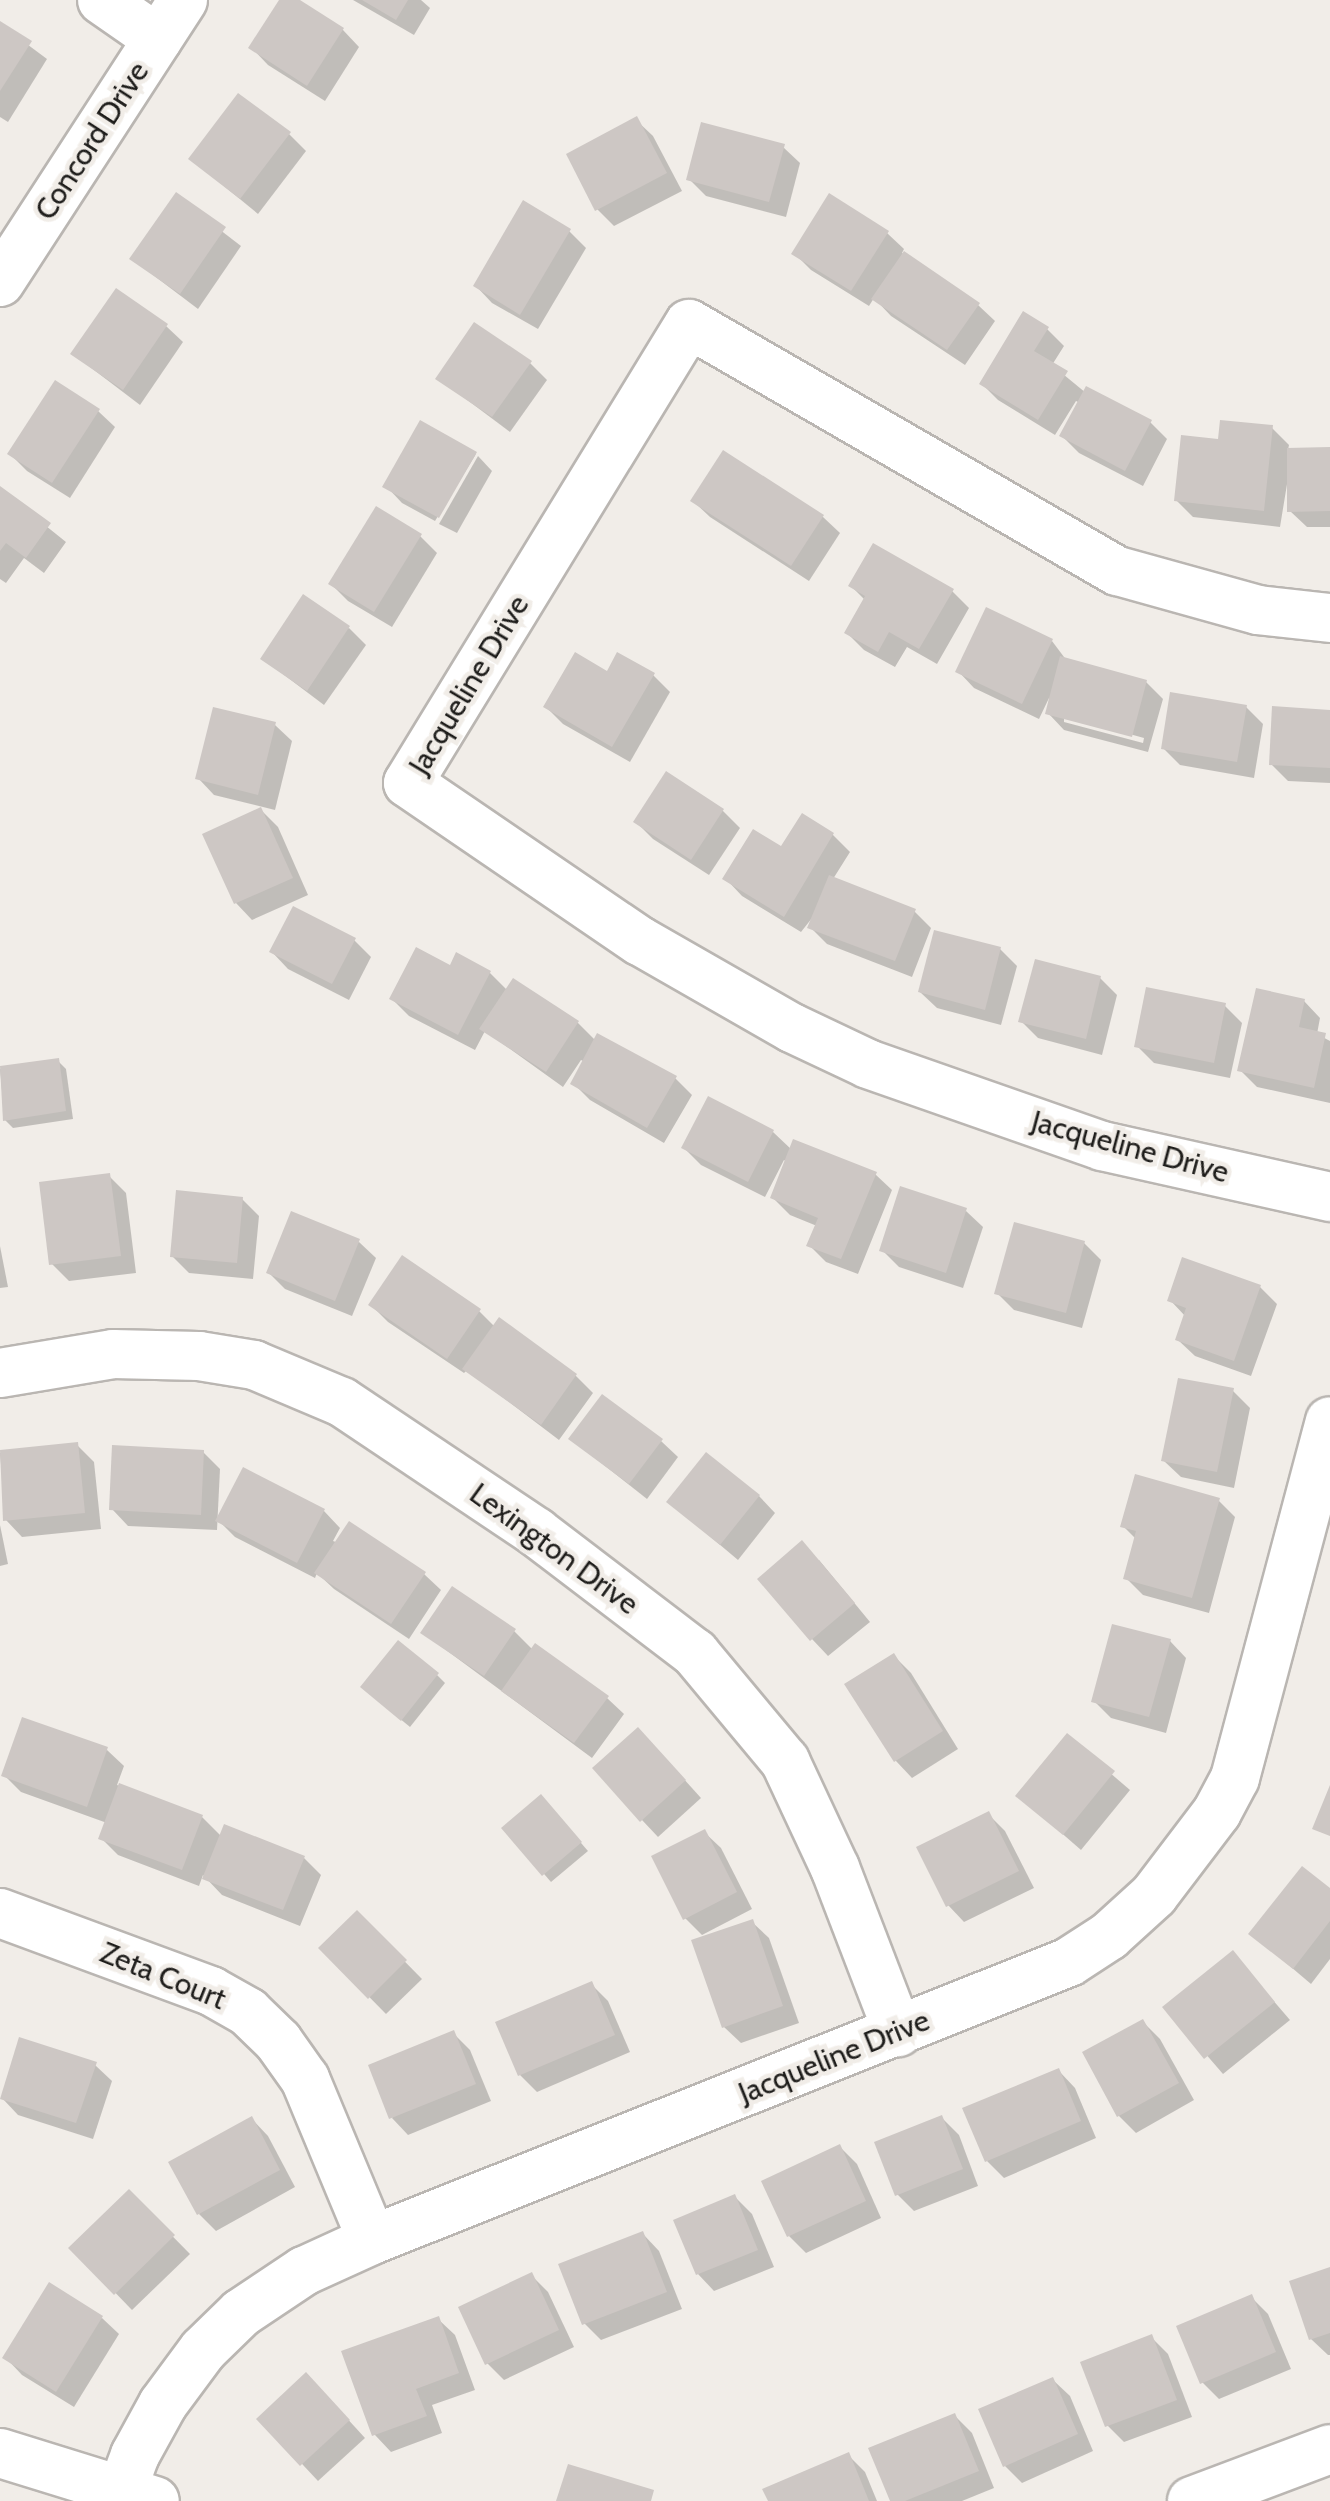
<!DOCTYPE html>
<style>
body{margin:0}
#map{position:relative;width:1330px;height:2501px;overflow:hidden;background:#f1ede8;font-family:Cabin,sans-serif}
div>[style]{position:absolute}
.shadow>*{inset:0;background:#0003}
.building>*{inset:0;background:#cdc7c4}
.roads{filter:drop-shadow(2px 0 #bab6b2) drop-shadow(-2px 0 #bab6b2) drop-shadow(0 2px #bab6b2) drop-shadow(0 -2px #bab6b2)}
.minor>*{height:48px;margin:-24px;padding:0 24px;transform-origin:24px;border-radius:24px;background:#fff}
span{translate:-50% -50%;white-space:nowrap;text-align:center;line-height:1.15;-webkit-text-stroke:9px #f1ede8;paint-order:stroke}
.street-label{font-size:30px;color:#1e1d1b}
</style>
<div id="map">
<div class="shadow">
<i style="clip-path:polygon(282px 0,295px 0,343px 30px,359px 47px,325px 101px,268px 65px,252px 48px)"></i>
<i style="clip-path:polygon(353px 0,421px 0,430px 8px,414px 35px)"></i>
<i style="clip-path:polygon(0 24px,47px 59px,8px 122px,0 117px)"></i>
<i style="clip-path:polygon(636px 120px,653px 136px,682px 191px,614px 226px,597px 209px)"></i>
<i style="clip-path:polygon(289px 134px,306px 151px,258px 214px,191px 159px)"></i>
<i style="clip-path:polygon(783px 147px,800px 163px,786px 217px,706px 196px,689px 179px)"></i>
<i style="clip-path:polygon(176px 196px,241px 246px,198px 309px,132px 259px)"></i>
<i style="clip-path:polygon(569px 231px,586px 248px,538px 329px,492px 303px,476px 286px)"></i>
<i style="clip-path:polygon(887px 233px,904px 249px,902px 253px,978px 305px,995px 321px,965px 365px,891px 316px,874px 298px,869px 306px,811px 270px,794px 253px)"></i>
<i style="clip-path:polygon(166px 326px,183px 342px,140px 405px,73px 354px)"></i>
<i style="clip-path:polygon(1047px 329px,1064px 346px,1052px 365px,1086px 393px,1150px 422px,1167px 439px,1143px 486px,1079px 453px,1062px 436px,1080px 403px,1076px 401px,1055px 435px,998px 400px,982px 384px)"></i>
<i style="clip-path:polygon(530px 363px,547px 380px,510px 432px,438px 378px)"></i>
<i style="clip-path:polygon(98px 411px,115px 427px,70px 498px,27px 471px,10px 454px)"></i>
<i style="clip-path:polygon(1272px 428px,1289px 445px,1288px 450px,1330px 450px,1330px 527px,1307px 527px,1290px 511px,1289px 472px,1280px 527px,1193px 517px,1176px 500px,1220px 442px)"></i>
<i style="clip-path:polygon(476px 454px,435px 521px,402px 503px,386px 486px)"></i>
<i style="clip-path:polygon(478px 456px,492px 471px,457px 533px,439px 524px)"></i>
<i style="clip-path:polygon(0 489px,66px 542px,44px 573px,24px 558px,6px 583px,0 579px)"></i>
<i style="clip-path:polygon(693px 501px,823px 517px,840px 533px,809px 581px,710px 517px)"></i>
<i style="clip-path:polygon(420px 536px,437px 553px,392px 627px,348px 601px,331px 584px)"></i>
<i style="clip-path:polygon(851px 586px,952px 591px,969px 608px,937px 664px,907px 647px,895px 667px,864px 650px,847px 633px,865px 600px)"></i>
<i style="clip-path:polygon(349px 628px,366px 645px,324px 705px,263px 659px)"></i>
<i style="clip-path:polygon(evenodd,1052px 641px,1067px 661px,1146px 682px,1163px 699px,1148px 752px,1064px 730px,1048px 713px,1049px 698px,1039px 719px,974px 688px,958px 671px,1052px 641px,1064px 716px,1144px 738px,1143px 743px,1064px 722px,1064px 716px)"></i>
<i style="clip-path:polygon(607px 674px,653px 675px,670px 692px,630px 762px,563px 724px,546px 707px)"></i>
<i style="clip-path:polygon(1246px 707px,1263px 724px,1254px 778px,1180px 765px,1163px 748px)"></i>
<i style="clip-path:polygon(1330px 712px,1330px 783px,1288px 781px,1271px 764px)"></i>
<i style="clip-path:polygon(275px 725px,292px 741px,275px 810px,214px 795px,198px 778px)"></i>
<i style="clip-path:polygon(667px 775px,723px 811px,740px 828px,709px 875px,653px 839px,636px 822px)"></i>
<i style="clip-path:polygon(261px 810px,278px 827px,308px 895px,252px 920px,236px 903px)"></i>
<i style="clip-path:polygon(802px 817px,833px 835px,850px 852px,833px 879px,914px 911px,931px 928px,912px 977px,827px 944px,810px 927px,816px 913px,801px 932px,742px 896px,726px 879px,782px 850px)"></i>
<i style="clip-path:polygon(354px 940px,371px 957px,349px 1000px,288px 969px,272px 952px)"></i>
<i style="clip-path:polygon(1000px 949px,1017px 966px,1001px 1025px,937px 1008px,920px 992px)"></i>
<i style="clip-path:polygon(451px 968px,490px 973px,507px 990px,513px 981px,578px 1023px,596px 1041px,675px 1078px,692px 1095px,664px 1143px,590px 1100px,573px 1083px,585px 1062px,581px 1060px,563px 1087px,485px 1031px,475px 1050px,409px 1016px,392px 999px)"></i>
<i style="clip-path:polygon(1100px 978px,1117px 995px,1102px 1055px,1038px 1038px,1021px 1021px)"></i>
<i style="clip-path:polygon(1304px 1001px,1320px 1018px,1317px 1034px,1330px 1041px,1330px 1103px,1257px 1087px,1240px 1070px)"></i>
<i style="clip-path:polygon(1225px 1006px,1242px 1023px,1230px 1078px,1154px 1063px,1137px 1046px)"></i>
<i style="clip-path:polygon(58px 1061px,66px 1069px,73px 1119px,13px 1128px,5px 1120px,0 1069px)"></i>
<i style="clip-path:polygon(773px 1132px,792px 1150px,875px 1174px,892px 1190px,858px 1274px,826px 1262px,809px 1245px,817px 1226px,790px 1215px,773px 1198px,787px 1162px,784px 1160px,765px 1197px,701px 1165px,684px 1148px)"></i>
<i style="clip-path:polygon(109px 1176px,126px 1193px,136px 1273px,69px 1281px,52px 1264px)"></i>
<i style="clip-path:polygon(242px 1199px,259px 1216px,253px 1279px,189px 1273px,172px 1256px)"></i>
<i style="clip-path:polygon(966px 1211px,983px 1227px,963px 1288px,899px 1267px,882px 1250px)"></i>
<i style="clip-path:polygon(359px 1242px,376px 1258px,352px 1316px,285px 1289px,268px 1272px)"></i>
<i style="clip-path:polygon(1084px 1243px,1101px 1260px,1082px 1328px,1014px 1310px,997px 1293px)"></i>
<i style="clip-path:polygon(0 1246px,8px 1287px,0 1288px)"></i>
<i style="clip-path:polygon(1260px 1287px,1277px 1304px,1251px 1376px,1195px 1356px,1178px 1340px,1186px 1317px,1170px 1300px)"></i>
<i style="clip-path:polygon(371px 1305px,479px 1311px,495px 1327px,499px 1321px,576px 1376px,593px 1393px,559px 1440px,467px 1370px,464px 1373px,388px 1322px)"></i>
<i style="clip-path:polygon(1233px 1391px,1250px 1408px,1234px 1488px,1181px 1477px,1164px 1461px)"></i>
<i style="clip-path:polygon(571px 1439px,661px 1441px,678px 1457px,647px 1499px)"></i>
<i style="clip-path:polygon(77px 1445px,94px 1462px,101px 1529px,22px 1537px,6px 1520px,0 1453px)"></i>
<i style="clip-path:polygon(203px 1452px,220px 1469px,217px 1530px,128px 1526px,112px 1509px)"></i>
<i style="clip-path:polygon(759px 1496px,775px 1513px,738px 1560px,669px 1502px)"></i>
<i style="clip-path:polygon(1218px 1500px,1235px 1517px,1209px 1613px,1143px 1595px,1126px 1578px,1137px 1540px,1123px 1526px)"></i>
<i style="clip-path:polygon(324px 1511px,340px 1528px,333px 1541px,424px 1574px,441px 1590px,409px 1639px,334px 1589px,317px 1573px,315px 1578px,235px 1537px,218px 1520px)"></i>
<i style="clip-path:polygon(0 1525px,8px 1564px,0 1566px)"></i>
<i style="clip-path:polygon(819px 1560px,870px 1622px,828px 1656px,812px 1639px)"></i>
<i style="clip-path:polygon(514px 1631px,533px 1650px,607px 1698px,624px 1714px,592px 1758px,423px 1633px)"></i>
<i style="clip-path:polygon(1170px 1641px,1186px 1658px,1166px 1733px,1111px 1718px,1094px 1701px)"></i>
<i style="clip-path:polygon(894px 1656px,911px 1673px,958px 1749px,912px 1778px,896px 1761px)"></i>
<i style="clip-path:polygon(437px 1675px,445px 1683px,410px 1727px,371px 1695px)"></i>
<i style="clip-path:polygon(1067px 1736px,1130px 1790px,1081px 1850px,1019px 1796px)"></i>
<i style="clip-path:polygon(655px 1747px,701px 1798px,658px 1837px,642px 1820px)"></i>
<i style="clip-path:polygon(107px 1750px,124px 1766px,117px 1785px,202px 1817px,222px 1837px,304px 1858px,321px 1875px,300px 1926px,222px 1895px,203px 1875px,199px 1886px,118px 1855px,101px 1838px,107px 1823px,21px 1792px,4px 1775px)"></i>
<i style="clip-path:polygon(548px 1805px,588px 1851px,551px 1882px,504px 1828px)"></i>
<i style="clip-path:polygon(988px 1814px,1005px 1831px,1034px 1888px,964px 1922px,948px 1905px)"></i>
<i style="clip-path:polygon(704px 1832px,721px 1848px,752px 1909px,702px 1935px,685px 1918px)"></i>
<i style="clip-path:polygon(1330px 1891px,1330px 1959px,1311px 1984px,1252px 1934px)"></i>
<i style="clip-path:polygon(357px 1913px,422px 1979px,386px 2014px,321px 1948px)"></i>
<i style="clip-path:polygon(752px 1922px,769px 1938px,799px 2023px,741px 2043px,724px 2027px)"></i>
<i style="clip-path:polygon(1233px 1954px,1290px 2020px,1223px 2074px,1166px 2008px)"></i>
<i style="clip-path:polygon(591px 1984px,608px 2001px,630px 2052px,537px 2092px,520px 2075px)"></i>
<i style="clip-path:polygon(1143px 2022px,1160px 2039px,1194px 2100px,1136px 2133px,1119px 2116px,1085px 2053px)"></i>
<i style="clip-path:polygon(453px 2033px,470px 2050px,491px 2101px,408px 2135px,392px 2118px)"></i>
<i style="clip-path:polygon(95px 2065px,112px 2081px,93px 2139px,18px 2115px,2px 2098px)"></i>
<i style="clip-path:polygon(1059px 2071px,1075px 2088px,1096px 2138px,1004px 2178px,987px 2161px)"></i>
<i style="clip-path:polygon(942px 2118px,959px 2135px,978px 2186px,914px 2211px,897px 2194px)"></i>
<i style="clip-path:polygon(252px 2119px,268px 2136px,295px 2187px,216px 2231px,199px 2214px)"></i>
<i style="clip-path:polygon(840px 2147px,857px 2164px,881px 2218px,806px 2253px,789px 2236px)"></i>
<i style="clip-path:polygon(129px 2192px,190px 2254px,132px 2310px,72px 2248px)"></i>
<i style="clip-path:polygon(735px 2197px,752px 2214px,774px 2267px,714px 2291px,698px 2274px)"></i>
<i style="clip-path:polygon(643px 2234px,659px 2251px,682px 2309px,601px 2340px,584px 2323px)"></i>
<i style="clip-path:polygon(1330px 2270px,1330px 2355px,1328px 2355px,1311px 2339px)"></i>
<i style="clip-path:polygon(531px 2275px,548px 2292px,574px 2347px,504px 2380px,487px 2363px)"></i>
<i style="clip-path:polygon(1251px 2297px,1268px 2314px,1291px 2369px,1219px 2399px,1202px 2382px)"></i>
<i style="clip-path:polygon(102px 2318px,119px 2334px,74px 2407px,22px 2375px,6px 2358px)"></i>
<i style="clip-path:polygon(438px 2319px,455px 2335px,475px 2390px,432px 2405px,442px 2433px,391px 2452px,375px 2435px,344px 2353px)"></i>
<i style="clip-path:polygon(1151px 2337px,1168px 2354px,1192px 2417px,1124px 2442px,1107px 2425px)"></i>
<i style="clip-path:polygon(1053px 2380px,1070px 2396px,1093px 2451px,1022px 2483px,1005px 2466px)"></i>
<i style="clip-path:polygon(323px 2392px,365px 2438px,318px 2481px,260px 2419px)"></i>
<i style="clip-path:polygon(955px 2416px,972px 2433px,994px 2488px,962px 2501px,893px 2501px)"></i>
<i style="clip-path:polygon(848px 2455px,865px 2472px,877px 2501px,770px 2501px)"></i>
</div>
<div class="building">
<i style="clip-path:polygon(279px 0,300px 0,344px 28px,307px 86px,248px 48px)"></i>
<i style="clip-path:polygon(362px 0,408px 0,396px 20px)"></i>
<i style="clip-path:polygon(0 21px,32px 41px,0 91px)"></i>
<i style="clip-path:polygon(238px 93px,291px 132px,240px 199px,188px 159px)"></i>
<i style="clip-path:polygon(637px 116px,667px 173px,595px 211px,566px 154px)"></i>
<i style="clip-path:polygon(701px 122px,785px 144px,769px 202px,686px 180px)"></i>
<i style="clip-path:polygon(176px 192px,226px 227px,180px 294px,129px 259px)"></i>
<i style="clip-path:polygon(829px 193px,889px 231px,851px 291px,791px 254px)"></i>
<i style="clip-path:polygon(523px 200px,571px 229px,520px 315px,473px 286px)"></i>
<i style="clip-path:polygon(904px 251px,980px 303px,947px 350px,871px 299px)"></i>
<i style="clip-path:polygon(116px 288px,168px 324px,123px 390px,70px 354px)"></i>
<i style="clip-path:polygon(1023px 311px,1049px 327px,1034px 351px,1068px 371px,1038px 420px,979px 384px)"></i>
<i style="clip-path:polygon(474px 322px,532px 361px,492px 417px,435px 379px)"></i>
<i style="clip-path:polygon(55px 380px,100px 409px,52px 483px,7px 454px)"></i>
<i style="clip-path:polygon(1086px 386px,1152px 420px,1125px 471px,1059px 436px)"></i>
<i style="clip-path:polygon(420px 420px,477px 452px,439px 518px,382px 487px)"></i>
<i style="clip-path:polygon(1220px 420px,1273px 425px,1264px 511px,1174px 501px,1181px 435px,1218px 439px)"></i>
<i style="clip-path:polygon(1330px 447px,1330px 511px,1287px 512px,1287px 448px)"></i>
<i style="clip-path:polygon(723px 450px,824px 515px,791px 566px,690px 501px)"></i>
<i style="clip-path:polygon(0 486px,51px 523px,26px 558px,6px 543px,0 551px)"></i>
<i style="clip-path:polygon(376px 506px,422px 534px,374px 612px,328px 584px)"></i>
<i style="clip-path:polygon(873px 543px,954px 589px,919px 649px,889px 632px,878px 652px,844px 633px,865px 596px,848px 586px)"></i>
<i style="clip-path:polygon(303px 594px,350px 626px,307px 691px,260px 659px)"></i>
<i style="clip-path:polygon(986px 607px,1053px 639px,1022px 704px,955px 672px)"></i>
<i style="clip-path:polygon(575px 652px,607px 671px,617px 652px,655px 673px,612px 747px,543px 707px)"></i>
<i style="clip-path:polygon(1060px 656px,1147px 680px,1132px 737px,1045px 714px)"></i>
<i style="clip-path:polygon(1170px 692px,1247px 705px,1237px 762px,1161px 749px)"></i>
<i style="clip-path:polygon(1272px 706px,1330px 710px,1330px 768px,1269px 765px)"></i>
<i style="clip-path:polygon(213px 707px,276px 722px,258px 795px,195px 779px)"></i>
<i style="clip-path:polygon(666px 771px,724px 809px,691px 860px,633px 822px)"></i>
<i style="clip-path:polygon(261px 807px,293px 878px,234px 904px,202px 834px)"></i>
<i style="clip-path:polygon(802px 813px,834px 833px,784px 917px,722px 879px,753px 829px,781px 846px)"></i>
<i style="clip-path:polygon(829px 875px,916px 909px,895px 961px,807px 928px)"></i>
<i style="clip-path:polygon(293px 906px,356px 938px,332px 984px,269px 952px)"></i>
<i style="clip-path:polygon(934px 930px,1001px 947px,985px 1010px,918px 992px)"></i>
<i style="clip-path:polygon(416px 947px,450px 965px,456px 952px,491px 971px,458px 1035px,389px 999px)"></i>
<i style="clip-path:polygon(1035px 959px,1101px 976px,1086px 1039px,1018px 1022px)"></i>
<i style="clip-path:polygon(513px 978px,579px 1021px,546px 1072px,479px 1029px)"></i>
<i style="clip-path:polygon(1146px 987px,1226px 1003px,1214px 1063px,1134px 1047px)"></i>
<i style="clip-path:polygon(1256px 988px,1305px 999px,1299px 1027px,1326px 1033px,1314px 1088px,1237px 1071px)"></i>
<i style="clip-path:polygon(597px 1033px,677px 1076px,647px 1128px,570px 1084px)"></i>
<i style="clip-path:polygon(59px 1058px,66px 1111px,3px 1121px,0 1066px)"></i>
<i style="clip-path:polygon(708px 1096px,774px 1130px,748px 1182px,681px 1148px)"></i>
<i style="clip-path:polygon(793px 1139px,877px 1172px,841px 1259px,806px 1246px,818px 1218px,770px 1198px)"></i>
<i style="clip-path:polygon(110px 1173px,121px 1256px,49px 1265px,39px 1182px)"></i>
<i style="clip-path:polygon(900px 1186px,967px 1208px,946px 1273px,879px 1251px)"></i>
<i style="clip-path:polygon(176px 1190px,243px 1197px,237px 1263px,170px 1257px)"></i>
<i style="clip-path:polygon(291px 1211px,360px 1239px,335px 1301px,266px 1273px)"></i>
<i style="clip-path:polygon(1014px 1222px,1085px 1241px,1066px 1313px,994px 1294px)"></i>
<i style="clip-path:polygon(402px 1255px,481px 1309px,447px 1359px,368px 1305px)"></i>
<i style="clip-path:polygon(1182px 1257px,1261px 1285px,1234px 1361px,1175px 1340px,1186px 1308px,1167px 1301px)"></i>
<i style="clip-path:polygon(499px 1317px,577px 1374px,541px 1425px,462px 1369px)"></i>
<i style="clip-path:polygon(1178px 1378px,1234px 1388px,1217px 1472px,1161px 1461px)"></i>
<i style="clip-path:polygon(602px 1394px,663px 1439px,629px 1484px,568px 1439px)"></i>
<i style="clip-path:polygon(78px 1442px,85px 1513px,3px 1521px,0 1450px)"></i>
<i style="clip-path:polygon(112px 1445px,204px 1450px,201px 1515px,109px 1510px)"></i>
<i style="clip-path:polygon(706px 1452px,760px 1495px,720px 1545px,666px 1502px)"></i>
<i style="clip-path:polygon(243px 1467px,325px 1509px,297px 1563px,215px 1521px)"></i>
<i style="clip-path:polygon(1135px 1474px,1220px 1498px,1192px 1598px,1123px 1579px,1136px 1531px,1120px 1527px)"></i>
<i style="clip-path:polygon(349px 1521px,426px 1572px,391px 1624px,314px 1573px)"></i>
<i style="clip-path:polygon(802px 1540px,855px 1603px,810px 1641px,757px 1579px)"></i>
<i style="clip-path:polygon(452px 1586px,516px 1629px,484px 1676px,420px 1633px)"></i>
<i style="clip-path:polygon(1112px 1624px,1171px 1639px,1149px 1717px,1091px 1702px)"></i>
<i style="clip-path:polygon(398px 1640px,439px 1673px,401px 1721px,360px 1687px)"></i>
<i style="clip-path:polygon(535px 1643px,609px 1696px,574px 1743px,501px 1691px)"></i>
<i style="clip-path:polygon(894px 1653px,943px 1731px,894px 1762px,844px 1684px)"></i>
<i style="clip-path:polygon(22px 1717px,108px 1747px,87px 1807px,1px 1776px)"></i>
<i style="clip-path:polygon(638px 1727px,686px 1780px,640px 1822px,592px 1768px)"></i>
<i style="clip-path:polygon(1067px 1733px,1115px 1771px,1063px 1835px,1015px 1796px)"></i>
<i style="clip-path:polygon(119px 1783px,203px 1815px,182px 1870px,98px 1839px)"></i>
<i style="clip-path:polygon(1330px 1785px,1330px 1836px,1312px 1829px)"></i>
<i style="clip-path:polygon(541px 1794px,582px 1842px,542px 1876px,501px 1828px)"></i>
<i style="clip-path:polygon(989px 1811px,1019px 1871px,946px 1907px,916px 1847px)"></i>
<i style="clip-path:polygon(224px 1824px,305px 1856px,283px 1910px,202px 1879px)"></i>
<i style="clip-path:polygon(705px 1829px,737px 1892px,683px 1920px,651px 1856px)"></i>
<i style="clip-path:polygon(1302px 1866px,1330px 1888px,1330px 1921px,1293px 1969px,1248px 1934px)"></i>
<i style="clip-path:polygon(357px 1910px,407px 1960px,368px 1999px,318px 1948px)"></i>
<i style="clip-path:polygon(753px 1919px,783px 2006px,722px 2028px,691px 1940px)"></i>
<i style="clip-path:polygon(1233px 1950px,1275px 2002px,1204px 2059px,1162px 2007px)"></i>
<i style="clip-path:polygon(592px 1981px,615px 2035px,518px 2076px,495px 2022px)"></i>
<i style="clip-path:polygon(1143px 2019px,1179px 2083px,1117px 2117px,1082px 2052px)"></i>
<i style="clip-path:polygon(454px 2030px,476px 2084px,389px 2119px,368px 2065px)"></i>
<i style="clip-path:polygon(19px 2037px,97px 2062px,76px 2123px,0 2099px)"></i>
<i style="clip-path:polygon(1059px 2068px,1081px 2121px,985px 2162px,962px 2108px)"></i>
<i style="clip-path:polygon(942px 2115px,963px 2169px,895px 2196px,874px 2142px)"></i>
<i style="clip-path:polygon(252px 2116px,280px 2170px,197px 2215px,168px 2162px)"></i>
<i style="clip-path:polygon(840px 2144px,866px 2201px,787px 2237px,761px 2181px)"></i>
<i style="clip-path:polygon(129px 2189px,175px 2235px,114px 2295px,68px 2248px)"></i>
<i style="clip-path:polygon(735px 2194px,758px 2250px,696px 2275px,673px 2220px)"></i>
<i style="clip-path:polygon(643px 2231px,667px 2292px,582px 2325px,558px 2264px)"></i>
<i style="clip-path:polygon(1330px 2267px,1330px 2333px,1309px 2340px,1289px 2281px)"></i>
<i style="clip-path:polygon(532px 2272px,559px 2330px,485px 2365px,458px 2307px)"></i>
<i style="clip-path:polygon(49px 2282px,103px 2316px,56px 2392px,2px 2358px)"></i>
<i style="clip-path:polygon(1252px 2294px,1276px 2352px,1200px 2384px,1176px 2326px)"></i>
<i style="clip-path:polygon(439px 2316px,459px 2373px,416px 2389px,427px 2416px,372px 2436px,341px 2351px)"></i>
<i style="clip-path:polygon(1152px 2334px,1177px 2400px,1105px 2427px,1080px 2362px)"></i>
<i style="clip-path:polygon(306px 2372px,350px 2420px,300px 2466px,256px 2419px)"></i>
<i style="clip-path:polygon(1053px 2377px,1078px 2434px,1003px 2467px,978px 2409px)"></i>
<i style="clip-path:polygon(955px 2413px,979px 2471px,905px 2501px,890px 2501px,868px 2448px)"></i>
<i style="clip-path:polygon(849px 2452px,869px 2501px,768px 2501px,762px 2489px)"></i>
<i style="clip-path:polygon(568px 2464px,654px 2490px,651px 2501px,556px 2501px)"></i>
</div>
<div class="roads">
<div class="minor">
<i style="left:102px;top:0;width:68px;rotate:34.9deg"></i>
<i style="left:0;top:282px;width:336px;rotate:-57deg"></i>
<i style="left:1330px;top:618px;width:72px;rotate:-173.7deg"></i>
<i style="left:1258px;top:610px;width:146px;rotate:-164.5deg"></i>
<i style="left:1117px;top:571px;width:494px;rotate:-150deg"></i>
<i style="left:689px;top:324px;width:538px;rotate:121.47deg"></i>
<i style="left:408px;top:783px;width:281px;rotate:34.3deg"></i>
<i style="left:640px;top:941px;width:175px;rotate:29.8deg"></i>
<i style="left:792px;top:1028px;width:84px;rotate:25.3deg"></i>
<i style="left:868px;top:1064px;width:248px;rotate:19.3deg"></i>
<i style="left:1102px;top:1146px;width:234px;rotate:12.6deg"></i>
<i style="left:0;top:1373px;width:115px;rotate:-9.5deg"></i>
<i style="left:113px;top:1354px;width:86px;rotate:1.3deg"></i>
<i style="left:199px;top:1356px;width:56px;rotate:9.3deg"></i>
<i style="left:254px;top:1365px;width:95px;rotate:22.8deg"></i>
<i style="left:342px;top:1402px;width:234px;rotate:33.8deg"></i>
<i style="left:536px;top:1532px;width:200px;rotate:37.3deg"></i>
<i style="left:695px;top:1653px;width:141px;rotate:50.2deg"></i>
<i style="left:785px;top:1761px;width:118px;rotate:65deg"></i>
<i style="left:835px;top:1868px;width:176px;rotate:69deg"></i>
<i style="left:0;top:1913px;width:225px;rotate:20.3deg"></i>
<i style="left:211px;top:1991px;width:43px;rotate:29.6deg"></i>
<i style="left:248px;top:2012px;width:42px;rotate:44deg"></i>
<i style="left:278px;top:2041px;width:47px;rotate:54.6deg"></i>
<i style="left:305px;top:2079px;width:174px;rotate:67.4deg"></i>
<i style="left:0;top:2453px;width:162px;rotate:17.2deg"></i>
<i style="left:118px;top:2501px;width:49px;rotate:-69.7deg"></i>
<i style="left:135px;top:2455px;width:58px;rotate:-61.2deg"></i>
<i style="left:163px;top:2404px;width:67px;rotate:-53.5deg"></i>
<i style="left:203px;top:2350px;width:53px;rotate:-44.2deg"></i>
<i style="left:241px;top:2313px;width:76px;rotate:-33.7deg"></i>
<i style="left:304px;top:2271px;width:75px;rotate:-24.5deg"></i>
<i style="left:372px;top:2240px;width:750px;rotate:-21.74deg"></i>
<i style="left:1069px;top:1962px;width:48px;rotate:-33deg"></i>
<i style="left:1109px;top:1936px;width:61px;rotate:-42.3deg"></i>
<i style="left:1154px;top:1895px;width:104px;rotate:-52.8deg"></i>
<i style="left:1217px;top:1812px;width:38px;rotate:-62deg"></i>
<i style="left:1235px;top:1778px;width:369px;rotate:-75.1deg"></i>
<i style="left:1192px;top:2501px;width:147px;rotate:-20.6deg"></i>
</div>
</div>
<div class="street-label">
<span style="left:92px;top:141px;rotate:-57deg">Concord Drive</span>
<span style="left:469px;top:685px;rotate:-59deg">Jacqueline Drive</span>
<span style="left:1130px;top:1147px;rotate:15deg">Jacqueline Drive</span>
<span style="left:554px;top:1549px;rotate:36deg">Lexington Drive</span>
<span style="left:163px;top:1976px;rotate:22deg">Zeta Court</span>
<span style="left:834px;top:2057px;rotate:-22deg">Jacqueline Drive</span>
</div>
</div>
